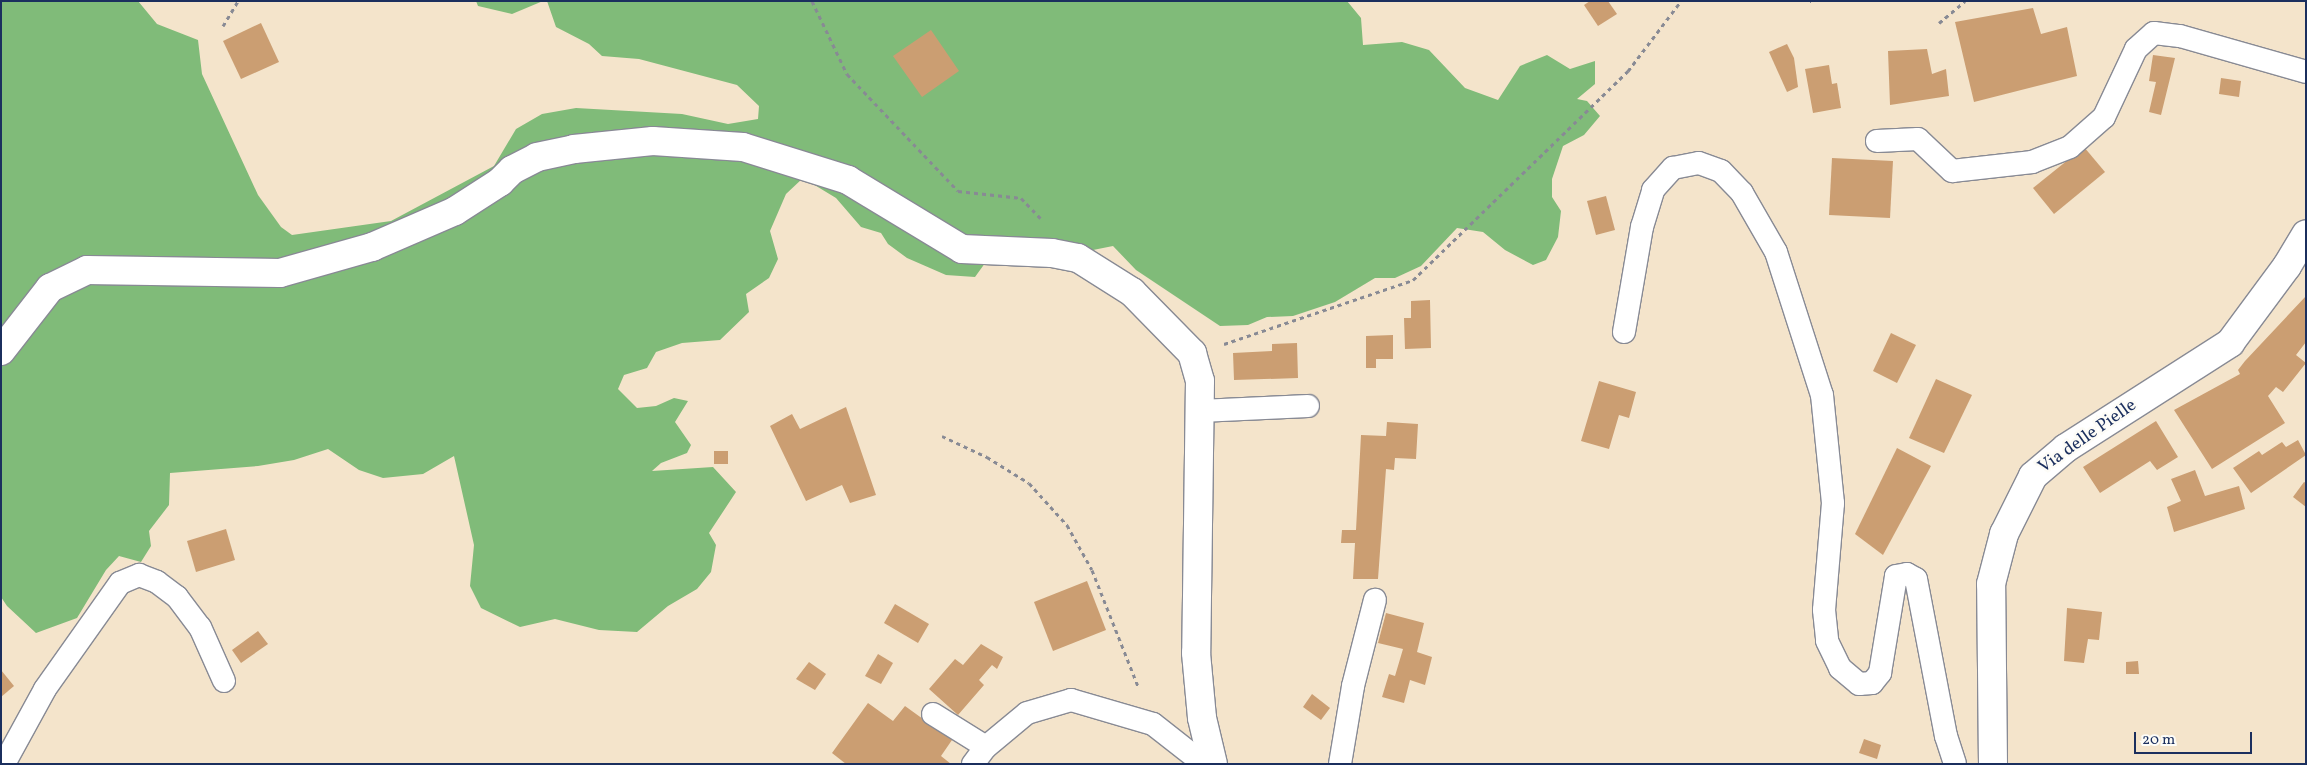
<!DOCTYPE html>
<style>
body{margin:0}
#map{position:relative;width:2307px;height:765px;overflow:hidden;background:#f4e4cb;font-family:Vollkorn,serif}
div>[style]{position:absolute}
.forest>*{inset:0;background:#80bb79}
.building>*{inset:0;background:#cb9e72}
.path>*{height:3px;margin-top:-1.5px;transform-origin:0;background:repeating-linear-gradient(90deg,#888a94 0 4px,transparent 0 8px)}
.roads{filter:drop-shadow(1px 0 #888a94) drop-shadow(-1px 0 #888a94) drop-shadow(0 1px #888a94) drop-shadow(0 -1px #888a94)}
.lane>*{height:22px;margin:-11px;padding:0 11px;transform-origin:11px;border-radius:11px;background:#fff}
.street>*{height:28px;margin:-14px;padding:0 14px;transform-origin:14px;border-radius:14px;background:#fff}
span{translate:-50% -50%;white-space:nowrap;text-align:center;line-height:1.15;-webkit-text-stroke:5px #fdfcf7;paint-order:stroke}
.street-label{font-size:18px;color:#1b2f5e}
.frame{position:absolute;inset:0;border:2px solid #1b2f5e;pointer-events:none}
.scale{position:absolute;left:2134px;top:732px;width:118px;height:22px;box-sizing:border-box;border:2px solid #1b2f5e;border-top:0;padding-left:6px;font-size:15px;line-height:18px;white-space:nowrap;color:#1b2f5e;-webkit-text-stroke:4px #fdfcf7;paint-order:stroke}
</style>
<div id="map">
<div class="forest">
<i style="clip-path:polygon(1px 1px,138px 1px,157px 24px,198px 40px,202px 74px,258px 195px,281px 227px,292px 235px,391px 221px,494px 166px,516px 129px,542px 114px,576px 108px,682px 114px,728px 124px,758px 119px,759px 106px,737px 85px,639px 59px,602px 56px,589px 44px,556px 27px,547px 1px,1347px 1px,1361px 18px,1363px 45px,1402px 42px,1429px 50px,1465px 88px,1498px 100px,1520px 66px,1547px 55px,1570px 69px,1595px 61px,1595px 84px,1577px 99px,1587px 101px,1600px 116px,1584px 135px,1563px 146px,1552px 179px,1552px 197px,1561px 211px,1558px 237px,1546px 260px,1533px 265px,1505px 250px,1483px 232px,1457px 228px,1421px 266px,1395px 278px,1375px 278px,1335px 302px,1293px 316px,1267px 317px,1248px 325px,1220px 326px,1136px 270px,1113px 246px,1083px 252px,965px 241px,851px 172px,653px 133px,494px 176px,370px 239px,279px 265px,85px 261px,1px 336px)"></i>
<i style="clip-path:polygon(476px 1px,543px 1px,512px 14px,478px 6px)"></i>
<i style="clip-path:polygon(653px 150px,741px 156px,844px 188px,988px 259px,975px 277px,946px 275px,907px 258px,888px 244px,881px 233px,861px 227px,836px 198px,803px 178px,786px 194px,770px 231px,778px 259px,769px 278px,746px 294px,749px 312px,720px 340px,682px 343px,656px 352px,647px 368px,624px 375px,618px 389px,637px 408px,656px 406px,674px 398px,688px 401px,675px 422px,691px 445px,687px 453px,661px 463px,652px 471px,713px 467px,736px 492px,709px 533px,716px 545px,711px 572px,697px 589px,668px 606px,637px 632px,599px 630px,555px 619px,520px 627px,481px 608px,470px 586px,474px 545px,454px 456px,423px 474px,383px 478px,359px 470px,328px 449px,294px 460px,258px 466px,170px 473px,169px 505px,149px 531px,151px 546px,141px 562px,119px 556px,106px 570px,77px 618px,36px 633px,7px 606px,1px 597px,1px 366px,55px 295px,89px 279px,281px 282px,540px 166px)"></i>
</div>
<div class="building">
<i style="clip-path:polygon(1590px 1px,1608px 1px,1617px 14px,1598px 26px,1584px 5px)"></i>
<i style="clip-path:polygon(2033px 8px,2041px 34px,2067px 27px,2077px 76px,1974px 102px,1955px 22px)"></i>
<i style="clip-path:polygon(261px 23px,279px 62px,241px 79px,223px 41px)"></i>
<i style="clip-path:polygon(931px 30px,959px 71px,922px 97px,893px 56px)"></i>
<i style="clip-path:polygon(1787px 44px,1794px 58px,1798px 87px,1787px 92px,1769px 52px)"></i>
<i style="clip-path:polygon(1927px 49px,1932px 74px,1946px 69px,1949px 96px,1890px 105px,1888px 51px)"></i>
<i style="clip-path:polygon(2153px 55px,2175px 58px,2161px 115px,2149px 112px,2156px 82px,2149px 81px)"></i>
<i style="clip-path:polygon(1829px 65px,1832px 84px,1837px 83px,1841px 108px,1813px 113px,1805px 69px)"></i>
<i style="clip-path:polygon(2221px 78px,2241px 81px,2239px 97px,2219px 94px)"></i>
<i style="clip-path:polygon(2084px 147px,2105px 172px,2054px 214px,2033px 188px)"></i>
<i style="clip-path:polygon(1832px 158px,1893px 161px,1890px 218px,1829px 215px)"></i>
<i style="clip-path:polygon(1606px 196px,1615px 230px,1596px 235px,1587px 201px)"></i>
<i style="clip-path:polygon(2306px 296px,2306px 342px,2296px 355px,2306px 363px,2283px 392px,2276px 387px,2268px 396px,2285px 423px,2212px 469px,2174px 410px,2240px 374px,2238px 370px,2245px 361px)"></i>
<i style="clip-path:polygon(1430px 300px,1431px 348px,1405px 349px,1404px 318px,1411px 318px,1411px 301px)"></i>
<i style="clip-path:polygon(1891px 333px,1916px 345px,1897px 383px,1873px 371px)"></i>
<i style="clip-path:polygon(1393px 335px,1393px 359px,1376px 359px,1376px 368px,1366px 368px,1366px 336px)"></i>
<i style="clip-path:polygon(1297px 343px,1298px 378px,1234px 380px,1233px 353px,1272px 351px,1272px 344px)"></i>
<i style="clip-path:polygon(1936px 379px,1972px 395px,1944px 453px,1909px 438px)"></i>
<i style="clip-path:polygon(1599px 381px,1636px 392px,1629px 418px,1619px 415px,1609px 449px,1581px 441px)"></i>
<i style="clip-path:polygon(846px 407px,876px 495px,850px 503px,842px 485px,806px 501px,770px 426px,792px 414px,800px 429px)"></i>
<i style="clip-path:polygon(2156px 421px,2178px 457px,2157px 470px,2150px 461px,2100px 493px,2083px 467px)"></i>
<i style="clip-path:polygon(1387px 422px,1418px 424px,1416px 459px,1395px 458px,1394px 470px,1386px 469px,1378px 579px,1353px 579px,1355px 543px,1341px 543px,1342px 530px,1356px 530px,1361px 435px,1386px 436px)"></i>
<i style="clip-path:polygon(2298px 440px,2306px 455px,2251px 493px,2233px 468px,2259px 451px,2262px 455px,2282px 442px,2286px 447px)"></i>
<i style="clip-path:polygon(1897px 448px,1931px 466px,1883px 555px,1855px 534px)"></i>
<i style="clip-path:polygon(714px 451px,728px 451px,728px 464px,714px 464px)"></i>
<i style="clip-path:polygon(2195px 470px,2205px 496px,2239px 486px,2245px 509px,2174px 532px,2167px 507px,2181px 501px,2171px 479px)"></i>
<i style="clip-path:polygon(2304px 482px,2306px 483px,2306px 507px,2293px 497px)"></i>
<i style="clip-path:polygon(226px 529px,235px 560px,196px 572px,187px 541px)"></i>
<i style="clip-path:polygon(1087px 581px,1106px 630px,1053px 651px,1034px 602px)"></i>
<i style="clip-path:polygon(895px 604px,929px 624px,918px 643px,884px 623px)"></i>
<i style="clip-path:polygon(2067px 608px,2102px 612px,2099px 640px,2088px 639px,2084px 663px,2064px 661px)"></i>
<i style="clip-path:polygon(1386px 613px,1424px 623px,1417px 652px,1432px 657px,1425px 685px,1410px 680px,1404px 703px,1382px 697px,1389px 674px,1395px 676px,1403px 649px,1378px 643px)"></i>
<i style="clip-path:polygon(258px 631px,268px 644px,241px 663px,232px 650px)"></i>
<i style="clip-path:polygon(981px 644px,1003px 657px,997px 669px,992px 665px,979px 680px,984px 685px,958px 715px,929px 689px,955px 659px,963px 665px)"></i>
<i style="clip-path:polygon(878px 654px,893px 663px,881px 684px,865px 676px)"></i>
<i style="clip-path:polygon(2138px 661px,2139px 674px,2126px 674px,2126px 662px)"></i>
<i style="clip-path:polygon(809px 662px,826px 674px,815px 690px,796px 679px)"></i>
<i style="clip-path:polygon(1px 670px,14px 686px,1px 697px)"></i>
<i style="clip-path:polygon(1312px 694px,1330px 708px,1321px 720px,1303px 707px)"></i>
<i style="clip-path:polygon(868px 703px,893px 721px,905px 706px,952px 740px,941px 756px,951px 764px,846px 764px,832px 753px)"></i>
<i style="clip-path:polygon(1864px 739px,1881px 745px,1877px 759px,1859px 753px)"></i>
</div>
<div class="path">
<i style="left:812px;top:1px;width:81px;rotate:64.4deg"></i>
<i style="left:847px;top:74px;width:161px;rotate:46.5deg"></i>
<i style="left:958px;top:191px;width:63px;rotate:6.3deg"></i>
<i style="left:1021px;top:198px;width:28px;rotate:46deg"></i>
<i style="left:1810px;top:1px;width:1px"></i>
<i style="left:1939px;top:23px;width:34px;rotate:-40deg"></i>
<i style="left:223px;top:26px;width:29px;rotate:-59deg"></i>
<i style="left:1224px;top:344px;width:200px;rotate:-18.7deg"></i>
<i style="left:1413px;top:280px;width:300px;rotate:-44.2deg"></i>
<i style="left:1628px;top:71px;width:88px;rotate:-52.9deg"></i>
<i style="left:942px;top:436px;width:50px;rotate:25deg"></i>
<i style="left:987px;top:457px;width:49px;rotate:31.8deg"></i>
<i style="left:1029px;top:483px;width:57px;rotate:47.9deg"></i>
<i style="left:1067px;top:525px;width:51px;rotate:60.9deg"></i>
<i style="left:1092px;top:570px;width:125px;rotate:68.4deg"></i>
</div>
<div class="roads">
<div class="lane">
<i style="left:1877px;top:141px;width:41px;rotate:-2.8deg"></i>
<i style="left:1918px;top:139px;width:47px;rotate:43.3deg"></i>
<i style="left:1952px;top:171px;width:81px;rotate:-6.4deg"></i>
<i style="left:2032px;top:162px;width:41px;rotate:-21.5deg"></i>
<i style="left:2070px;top:147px;width:45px;rotate:-41.4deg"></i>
<i style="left:2104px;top:117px;width:75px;rotate:-64.8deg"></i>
<i style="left:2136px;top:49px;width:24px;rotate:-42deg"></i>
<i style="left:2154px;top:33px;width:26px;rotate:7deg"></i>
<i style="left:2180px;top:36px;width:131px;rotate:15.9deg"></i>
<i style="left:1624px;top:332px;width:107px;rotate:-80.3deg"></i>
<i style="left:1642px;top:227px;width:39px;rotate:-73deg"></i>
<i style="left:1653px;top:190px;width:30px;rotate:-48deg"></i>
<i style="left:1673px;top:168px;width:26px;rotate:-11deg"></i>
<i style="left:1699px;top:163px;width:23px;rotate:20deg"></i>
<i style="left:1721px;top:171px;width:30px;rotate:46deg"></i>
<i style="left:1742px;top:193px;width:68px;rotate:60deg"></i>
<i style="left:1776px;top:252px;width:150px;rotate:72.2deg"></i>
<i style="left:1822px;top:395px;width:109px;rotate:84.2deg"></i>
<i style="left:1833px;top:503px;width:107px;rotate:94.8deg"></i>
<i style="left:1824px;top:610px;width:31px;rotate:84deg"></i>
<i style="left:1827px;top:641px;width:30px;rotate:64deg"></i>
<i style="left:1840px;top:668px;width:25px;rotate:40deg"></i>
<i style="left:1859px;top:684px;width:13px;rotate:-4deg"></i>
<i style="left:1872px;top:683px;width:13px;rotate:-51deg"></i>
<i style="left:1880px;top:673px;width:98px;rotate:-80.6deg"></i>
<i style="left:1896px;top:576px;width:11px;rotate:-10deg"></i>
<i style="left:1907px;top:574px;width:10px;rotate:29deg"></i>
<i style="left:1916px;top:579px;width:160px;rotate:79.2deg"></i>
<i style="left:1946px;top:736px;width:29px;rotate:72deg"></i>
<i style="left:1200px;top:411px;width:108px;rotate:-2.7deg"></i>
<i style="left:933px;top:714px;width:62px;rotate:31.9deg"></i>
<i style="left:4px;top:764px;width:85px;rotate:-61.3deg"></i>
<i style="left:45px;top:689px;width:130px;rotate:-54.7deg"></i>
<i style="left:120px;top:583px;width:21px;rotate:-23deg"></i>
<i style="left:139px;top:575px;width:19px;rotate:21deg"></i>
<i style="left:157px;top:582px;width:25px;rotate:37deg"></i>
<i style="left:177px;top:597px;width:38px;rotate:53deg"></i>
<i style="left:200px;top:627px;width:59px;rotate:66deg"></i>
<i style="left:973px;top:764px;width:21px;rotate:-53deg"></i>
<i style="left:986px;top:747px;width:53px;rotate:-39.7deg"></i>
<i style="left:1027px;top:713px;width:46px;rotate:-16.5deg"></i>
<i style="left:1071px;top:700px;width:85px;rotate:16.3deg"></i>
<i style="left:1153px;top:724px;width:65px;rotate:38.1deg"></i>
<i style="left:1340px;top:764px;width:79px;rotate:-80.5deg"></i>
<i style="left:1353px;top:686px;width:89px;rotate:-75.7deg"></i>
</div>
<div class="street">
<i style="left:1px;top:351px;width:80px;rotate:-52.1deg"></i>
<i style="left:50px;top:288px;width:41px;rotate:-25.9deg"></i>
<i style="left:87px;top:270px;width:193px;rotate:0.9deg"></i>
<i style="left:280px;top:273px;width:96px;rotate:-15.8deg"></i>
<i style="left:372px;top:247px;width:90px;rotate:-23.4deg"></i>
<i style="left:455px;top:211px;width:54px;rotate:-32.8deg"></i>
<i style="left:500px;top:182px;width:17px;rotate:-45deg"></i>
<i style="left:512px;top:170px;width:28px;rotate:-27deg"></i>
<i style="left:537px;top:157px;width:38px;rotate:-12deg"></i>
<i style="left:574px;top:149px;width:79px;rotate:-5.8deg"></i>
<i style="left:653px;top:141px;width:90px;rotate:3.8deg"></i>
<i style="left:743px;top:147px;width:110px;rotate:17.4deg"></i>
<i style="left:848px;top:180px;width:133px;rotate:31.2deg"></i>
<i style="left:962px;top:249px;width:90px;rotate:2.5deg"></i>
<i style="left:1052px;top:253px;width:26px;rotate:11deg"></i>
<i style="left:1078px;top:258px;width:64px;rotate:32.2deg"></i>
<i style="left:1132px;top:292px;width:86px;rotate:45.5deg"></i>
<i style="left:1192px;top:353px;width:29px;rotate:74deg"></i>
<i style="left:1200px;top:381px;width:272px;rotate:90.8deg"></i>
<i style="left:1196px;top:653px;width:65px;rotate:84.7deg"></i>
<i style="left:1202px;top:718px;width:47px;rotate:76.6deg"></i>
<i style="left:1993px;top:764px;width:180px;rotate:-90.6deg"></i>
<i style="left:1991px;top:584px;width:52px;rotate:-75.4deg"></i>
<i style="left:2004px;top:534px;width:65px;rotate:-63.4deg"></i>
<i style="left:2033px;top:476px;width:43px;rotate:-40.3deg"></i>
<i style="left:2066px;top:448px;width:195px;rotate:-32.6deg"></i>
<i style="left:2230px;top:343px;width:96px;rotate:-53.5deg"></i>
<i style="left:2287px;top:266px;width:37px;rotate:-59deg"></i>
</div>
</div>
<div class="street-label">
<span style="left:2088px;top:437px;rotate:-35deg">Via delle Pielle</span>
</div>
<div class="frame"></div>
<div class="scale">20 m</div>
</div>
